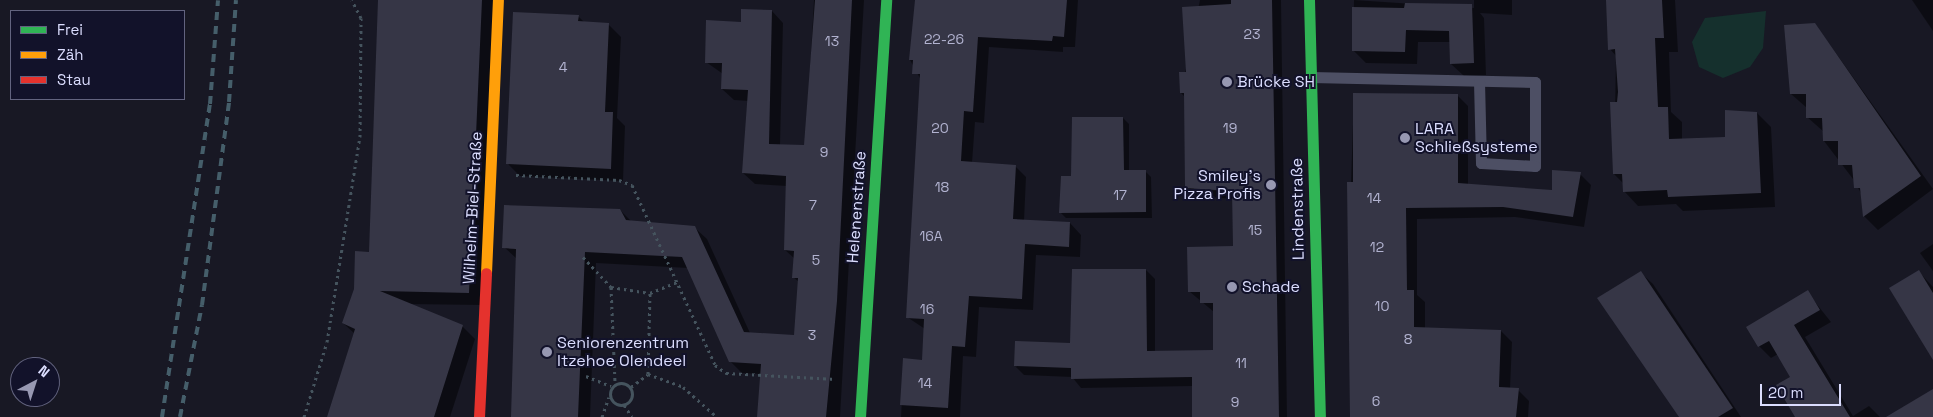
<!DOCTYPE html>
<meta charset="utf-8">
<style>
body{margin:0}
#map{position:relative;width:1933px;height:417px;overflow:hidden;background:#181824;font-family:"Space Grotesk",sans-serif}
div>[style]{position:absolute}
.green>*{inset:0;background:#15302d}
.shadow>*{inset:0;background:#0007}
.building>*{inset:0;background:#363646}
.path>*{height:3px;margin-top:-1.5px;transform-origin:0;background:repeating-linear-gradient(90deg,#45545e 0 2.5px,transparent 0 6.5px)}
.path>.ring{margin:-1.5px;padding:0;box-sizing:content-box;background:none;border:3px solid #45545e;border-radius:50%}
.lane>*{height:11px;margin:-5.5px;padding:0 5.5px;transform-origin:5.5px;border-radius:5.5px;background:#4d4f64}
.fast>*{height:11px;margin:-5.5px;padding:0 5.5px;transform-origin:5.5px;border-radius:5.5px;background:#30b455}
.slow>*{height:11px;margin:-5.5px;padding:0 5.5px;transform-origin:5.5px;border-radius:5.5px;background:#ff9f0a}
.jam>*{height:11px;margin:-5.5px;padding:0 5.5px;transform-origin:5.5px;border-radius:5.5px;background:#e5322d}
.rail>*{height:4px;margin-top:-2px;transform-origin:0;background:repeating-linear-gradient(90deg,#455e6a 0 8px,transparent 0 14px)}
.dots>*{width:14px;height:14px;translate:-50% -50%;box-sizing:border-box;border:2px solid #12122a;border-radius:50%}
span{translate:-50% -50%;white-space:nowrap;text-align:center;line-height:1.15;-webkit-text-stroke:4px #12122a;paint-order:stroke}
.number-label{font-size:14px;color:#b2b3d0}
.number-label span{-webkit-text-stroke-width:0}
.poi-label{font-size:16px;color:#dbddfe}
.left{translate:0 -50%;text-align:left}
.right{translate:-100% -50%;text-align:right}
.street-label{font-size:16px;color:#dbddfe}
.legend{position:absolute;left:10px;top:10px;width:175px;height:90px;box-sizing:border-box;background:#12122a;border:1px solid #62637f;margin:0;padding:6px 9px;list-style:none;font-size:15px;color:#dbddfe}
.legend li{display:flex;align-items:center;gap:10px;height:25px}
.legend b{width:25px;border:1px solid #62637f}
.north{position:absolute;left:10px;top:357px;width:50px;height:50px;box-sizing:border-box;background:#12122a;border:1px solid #62637f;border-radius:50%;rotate:40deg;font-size:14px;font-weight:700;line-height:20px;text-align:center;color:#dbddfe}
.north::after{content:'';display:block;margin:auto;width:18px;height:22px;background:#9798b2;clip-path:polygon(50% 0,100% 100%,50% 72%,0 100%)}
.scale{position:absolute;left:1760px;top:384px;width:81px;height:22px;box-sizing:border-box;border:2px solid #dbddfe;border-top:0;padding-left:6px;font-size:15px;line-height:18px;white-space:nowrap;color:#dbddfe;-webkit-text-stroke:4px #12122a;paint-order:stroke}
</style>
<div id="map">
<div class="green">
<i style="clip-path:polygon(1766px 11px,1763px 48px,1750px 67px,1723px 78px,1699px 67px,1692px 42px,1705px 18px)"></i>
</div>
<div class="shadow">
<i style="clip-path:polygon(380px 0,496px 0,481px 305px,407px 304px,463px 327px,475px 339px,450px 417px,328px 417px,355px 334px,343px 323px,370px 253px)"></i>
<i style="clip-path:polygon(814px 0,864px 0,840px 417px,759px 417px,761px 374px,742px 373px,730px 361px,688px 268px,596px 263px,590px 417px,513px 417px,517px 259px,504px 247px,620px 210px,632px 222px,695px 228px,707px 239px,750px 333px,795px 336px,799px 282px,793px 277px,795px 259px,785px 250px,787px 186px,755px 184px,743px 173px,749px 101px,734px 100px,722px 89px,723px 74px,706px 62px,742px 23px,772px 11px,783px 23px,780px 146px,806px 147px)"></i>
<i style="clip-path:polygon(916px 0,1078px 0,1075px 47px,1063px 47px,1063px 52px,989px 47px,984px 123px,975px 122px,972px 163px,1015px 166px,1026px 177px,1024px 221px,1070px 223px,1081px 235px,1080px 257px,1036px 255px,1033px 310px,979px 307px,976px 357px,963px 356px,960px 417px,901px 417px,904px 360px,923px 361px,925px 329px,907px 317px,921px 80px,910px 60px)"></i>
<i style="clip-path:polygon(evenodd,1200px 0,1281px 0,1287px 417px,1194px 417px,1193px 386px,1081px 388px,1072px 377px,1024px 375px,1015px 366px,1071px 344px,1146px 270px,1155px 279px,1155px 352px,1215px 351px,1214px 312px,1190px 292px,1234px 247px,1234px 199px,1196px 196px,1187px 187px,1186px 98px,1181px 93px,1200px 0,1194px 187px,1238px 190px,1238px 192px,1194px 189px,1194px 187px)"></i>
<i style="clip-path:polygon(1354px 0,1474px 8px,1474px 0,1512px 0,1512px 15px,1480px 13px,1484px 18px,1486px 75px,1464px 76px,1451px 64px,1451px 42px,1418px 42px,1417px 64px,1366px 63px,1353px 50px)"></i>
<i style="clip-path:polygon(1607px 0,1675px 0,1678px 52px,1669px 52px,1671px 112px,1682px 122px,1682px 140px,1727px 138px,1757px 113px,1771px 127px,1775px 207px,1683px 211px,1676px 204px,1638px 206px,1624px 191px,1623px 183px,1614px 174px,1616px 56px,1610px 49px)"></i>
<i style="clip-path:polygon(1912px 0,1933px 0,1933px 31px)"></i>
<i style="clip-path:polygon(578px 16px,585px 23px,608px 24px,621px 37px,617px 118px,625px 126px,623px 181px,520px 176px,507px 163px)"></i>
<i style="clip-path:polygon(1815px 24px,1933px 189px,1878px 230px,1864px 216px,1862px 195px,1853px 179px,1824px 141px,1824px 132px,1807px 117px,1807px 108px,1791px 94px)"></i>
<i style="clip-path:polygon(1354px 94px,1457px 95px,1468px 106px,1468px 185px,1553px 191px,1580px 174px,1591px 185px,1584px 227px,1515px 217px,1417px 219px,1417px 295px,1425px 302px,1425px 328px,1501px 331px,1512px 342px,1510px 389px,1518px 390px,1529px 401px,1528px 417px,1352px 417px,1348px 272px)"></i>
<i style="clip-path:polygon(1123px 118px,1129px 124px,1129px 171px,1145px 171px,1151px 177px,1152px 218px,1066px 218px,1060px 212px,1073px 178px)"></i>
<i style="clip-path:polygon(1933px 244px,1933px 271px,1920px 253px)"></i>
<i style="clip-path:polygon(1919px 272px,1933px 287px,1933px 358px)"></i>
<i style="clip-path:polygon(1641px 273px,1653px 284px,1741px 417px,1679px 417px)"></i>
<i style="clip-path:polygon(1807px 292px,1831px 322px,1805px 337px,1853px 416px,1869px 406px,1880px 417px,1796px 417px,1792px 377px,1778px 354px,1771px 358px,1759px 346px)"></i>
</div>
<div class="building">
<i style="clip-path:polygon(378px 0,482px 0,469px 293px,380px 291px,463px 325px,434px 417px,327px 417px,355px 329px,342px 323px,354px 289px,355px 251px,369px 252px)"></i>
<i style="clip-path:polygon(815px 0,852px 0,837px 301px,826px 417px,757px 417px,761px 364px,729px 362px,682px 257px,585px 252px,578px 417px,511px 417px,516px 249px,502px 248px,504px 205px,620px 209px,626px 220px,695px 226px,744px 332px,794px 335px,798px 278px,792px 278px,794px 251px,784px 250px,786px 176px,742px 173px,748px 90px,721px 89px,722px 63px,705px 63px,706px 20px,741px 22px,741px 9px,772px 10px,769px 144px,804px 145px)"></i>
<i style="clip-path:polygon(915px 0,1067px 0,1064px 37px,1053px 36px,1052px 41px,978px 37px,973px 112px,964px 111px,961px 161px,1016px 165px,1013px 219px,1070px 222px,1069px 247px,1025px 244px,1022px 299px,969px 296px,965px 347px,952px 346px,948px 408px,900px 405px,903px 358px,922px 360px,924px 319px,906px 318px,920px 74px,912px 74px,913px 60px,909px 60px)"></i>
<i style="clip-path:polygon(1231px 0,1272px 0,1279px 417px,1192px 417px,1192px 377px,1071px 379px,1071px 368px,1014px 366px,1015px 341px,1070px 343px,1072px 269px,1146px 269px,1147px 351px,1213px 350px,1213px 303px,1200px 303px,1200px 292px,1188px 292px,1187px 247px,1233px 246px,1232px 191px,1185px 188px,1184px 93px,1180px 93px,1179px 72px,1186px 72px,1182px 7px,1231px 4px)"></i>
<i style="clip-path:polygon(1606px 0,1662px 0,1664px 38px,1655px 38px,1658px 107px,1668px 107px,1669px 139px,1725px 137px,1725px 110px,1757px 112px,1761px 193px,1668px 197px,1667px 190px,1623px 192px,1622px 174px,1613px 174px,1610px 102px,1617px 102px,1618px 92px,1615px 49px,1608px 50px)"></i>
<i style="clip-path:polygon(1405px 3px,1472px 4px,1474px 63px,1450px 64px,1449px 31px,1406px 30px,1405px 52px,1352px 51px,1352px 7px,1404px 8px)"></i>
<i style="clip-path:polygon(513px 12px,579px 15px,578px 21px,609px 23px,605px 112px,613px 112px,611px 169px,506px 164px)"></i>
<i style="clip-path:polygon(1815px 23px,1921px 176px,1863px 217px,1860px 188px,1854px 188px,1852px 165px,1838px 165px,1838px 141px,1823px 141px,1822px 118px,1806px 118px,1806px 94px,1790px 94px,1784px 25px)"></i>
<i style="clip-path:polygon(1353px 93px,1458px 94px,1458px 183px,1552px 190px,1552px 170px,1581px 172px,1573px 217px,1503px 207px,1406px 208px,1407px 290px,1414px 290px,1414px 327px,1501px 330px,1499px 387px,1519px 388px,1516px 417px,1350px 417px,1347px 182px,1353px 182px)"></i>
<i style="clip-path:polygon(1072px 117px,1123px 117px,1124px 170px,1146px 170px,1146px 212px,1059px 213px,1061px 176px,1071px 176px)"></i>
<i style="clip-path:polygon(1919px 270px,1933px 293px,1933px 360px,1889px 288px)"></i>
<i style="clip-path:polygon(1641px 271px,1733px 408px,1718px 417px,1679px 417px,1597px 298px)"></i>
<i style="clip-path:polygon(1808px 290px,1820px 310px,1794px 325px,1850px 417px,1795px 417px,1776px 385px,1790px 377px,1769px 341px,1758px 347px,1746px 327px)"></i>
<i style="clip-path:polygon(1933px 389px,1933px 417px,1886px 417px)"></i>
</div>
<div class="path">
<i style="left:516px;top:175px;width:103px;rotate:2.8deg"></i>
<i style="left:619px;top:180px;width:14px;rotate:21deg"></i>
<i style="left:632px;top:185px;width:198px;rotate:65.2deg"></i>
<i style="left:715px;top:365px;width:14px;rotate:36deg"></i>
<i style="left:726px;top:373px;width:110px;rotate:3.1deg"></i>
<i style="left:583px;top:257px;width:41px;rotate:47deg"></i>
<i style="left:611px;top:287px;width:39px;rotate:9deg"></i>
<i style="left:650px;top:293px;width:29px;rotate:-22deg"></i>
<i style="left:611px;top:287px;width:96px;rotate:87.6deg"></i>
<i style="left:648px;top:374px;width:37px;rotate:20deg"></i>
<i style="left:683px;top:387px;width:45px;rotate:41.4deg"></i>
<i style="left:586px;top:376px;width:27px;rotate:22deg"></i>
<i class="ring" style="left:610px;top:383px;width:19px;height:19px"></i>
<i style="left:631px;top:387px;width:21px;rotate:-37deg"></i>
<i style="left:648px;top:374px;width:81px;rotate:-88.6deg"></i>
<i style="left:624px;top:405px;width:14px;rotate:56deg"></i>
<i style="left:304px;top:417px;width:78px;rotate:-73deg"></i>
<i style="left:327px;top:342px;width:208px;rotate:-80.9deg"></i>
<i style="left:360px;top:137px;width:119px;rotate:-89.5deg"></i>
<i style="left:361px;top:18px;width:20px;rotate:-117deg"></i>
<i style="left:602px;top:417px;width:21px;rotate:-71deg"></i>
</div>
<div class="lane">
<i style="left:1311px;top:77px;width:224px;rotate:1.3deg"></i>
<i style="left:1535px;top:82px;width:84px;rotate:90deg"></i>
<i style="left:1535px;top:166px;width:54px;rotate:-176.8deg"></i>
<i style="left:1481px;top:163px;width:82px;rotate:-91.4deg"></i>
</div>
<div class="fast">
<i style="left:1309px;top:0;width:417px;rotate:88.5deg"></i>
<i style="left:860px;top:417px;width:418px;rotate:-86.4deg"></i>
</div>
<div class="slow">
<i style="left:486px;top:273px;width:273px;rotate:-87.5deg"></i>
</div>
<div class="jam">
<i style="left:479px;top:417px;width:144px;rotate:-87.2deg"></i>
</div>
<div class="rail">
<i style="left:162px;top:417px;width:317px;rotate:-81.3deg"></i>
<i style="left:210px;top:104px;width:104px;rotate:-85.6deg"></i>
<i style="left:180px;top:417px;width:114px;rotate:-78.9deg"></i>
<i style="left:202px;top:305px;width:205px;rotate:-82.4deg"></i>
<i style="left:229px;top:102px;width:102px;rotate:-86.1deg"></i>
</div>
<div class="dots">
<i style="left:1227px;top:82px;background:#9798b2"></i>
<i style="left:1405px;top:138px;background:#9798b2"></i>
<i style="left:1271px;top:185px;background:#9798b2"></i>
<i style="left:1232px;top:287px;background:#9798b2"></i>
<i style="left:547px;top:352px;background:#9798b2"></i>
</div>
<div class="number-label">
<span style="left:1252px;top:34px">23</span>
<span style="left:944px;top:39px">22-26</span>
<span style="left:832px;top:41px">13</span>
<span style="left:563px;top:67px">4</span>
<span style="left:940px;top:128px">20</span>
<span style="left:1230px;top:128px">19</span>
<span style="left:824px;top:152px">9</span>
<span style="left:942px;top:187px">18</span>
<span style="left:1120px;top:195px">17</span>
<span style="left:1374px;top:198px">14</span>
<span style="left:813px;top:205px">7</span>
<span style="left:1255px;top:230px">15</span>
<span style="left:931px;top:236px">16A</span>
<span style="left:1377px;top:247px">12</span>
<span style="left:816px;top:260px">5</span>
<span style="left:1382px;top:306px">10</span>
<span style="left:927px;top:309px">16</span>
<span style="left:812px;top:335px">3</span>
<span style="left:1408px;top:339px">8</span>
<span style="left:1241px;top:363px">11</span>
<span style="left:925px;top:383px">14</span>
<span style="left:1376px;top:401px">6</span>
<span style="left:1235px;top:402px">9</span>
</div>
<div class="poi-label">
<span class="left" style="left:1237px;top:82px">Brücke SH</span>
<span class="left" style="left:1415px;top:138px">LARA<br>Schließsysteme</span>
<span class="right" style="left:1261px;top:185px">Smiley's<br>Pizza Profis</span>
<span class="left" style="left:1242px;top:287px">Schade</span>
<span class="left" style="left:557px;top:352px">Seniorenzentrum<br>Itzehoe Olendeel</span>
</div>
<div class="street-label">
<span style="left:857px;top:207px;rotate:-86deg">Helenenstraße</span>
<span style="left:473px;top:208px;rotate:-87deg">Wilhelm-Biel-Straße</span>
<span style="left:1298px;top:209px;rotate:-91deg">Lindenstraße</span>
</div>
<ul class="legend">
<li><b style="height:6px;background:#30b455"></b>Frei</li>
<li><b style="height:6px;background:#ff9f0a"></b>Zäh</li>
<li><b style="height:6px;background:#e5322d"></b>Stau</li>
</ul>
<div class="north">N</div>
<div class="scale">20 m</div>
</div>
